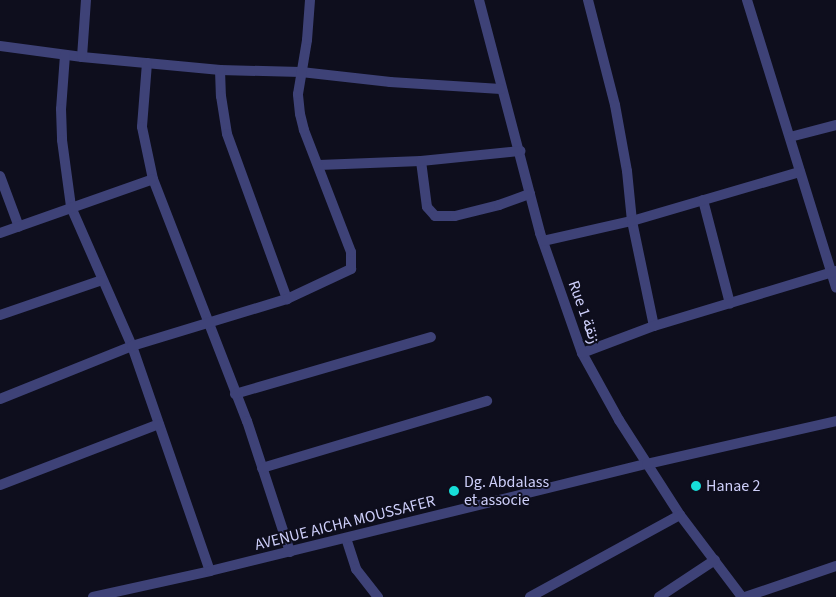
<!DOCTYPE html>
<meta charset="utf-8">
<style>
body{margin:0}
#map{position:relative;width:836px;height:597px;overflow:hidden;background:#0e0e1d;font-family:"Source Sans 3",Vazirmatn,sans-serif}
div>[style]{position:absolute}
.minor>*{height:10px;margin:-5px;padding:0 5px;transform-origin:5px;border-radius:5px;background:#3e4277}
.tertiary>*{height:10px;margin:-5px;padding:0 5px;transform-origin:5px;border-radius:5px;background:#3e4277}
.dots>*{width:14px;height:14px;translate:-50% -50%;box-sizing:border-box;border:2px solid #0e0e1d;border-radius:50%}
span{translate:-50% -50%;white-space:nowrap;text-align:center;line-height:1.15;-webkit-text-stroke:4px #0e0e1d;paint-order:stroke}
.street-label{font-size:16px;color:#cecffa}
.poi-label{font-size:16px;color:#cecffa}
.left{translate:0 -50%;text-align:left}
</style>
<div id="map">
<div class="minor">
<i style="left:479px;top:0;width:241px;rotate:75.3deg"></i>
<i style="left:540px;top:233px;width:127px;rotate:70.7deg"></i>
<i style="left:582px;top:353px;width:77px;rotate:61.1deg"></i>
<i style="left:619px;top:420px;width:113px;rotate:57.3deg"></i>
<i style="left:680px;top:515px;width:103px;rotate:52.9deg"></i>
<i style="left:588px;top:0;width:108px;rotate:75.6deg"></i>
<i style="left:615px;top:105px;width:67px;rotate:79.7deg"></i>
<i style="left:627px;top:171px;width:50px;rotate:84.3deg"></i>
<i style="left:632px;top:221px;width:107px;rotate:78.2deg"></i>
<i style="left:747px;top:0;width:301px;rotate:72.8deg"></i>
<i style="left:0;top:46px;width:83px;rotate:7.6deg"></i>
<i style="left:82px;top:57px;width:139px;rotate:5.4deg"></i>
<i style="left:220px;top:70px;width:81px;rotate:1.4deg"></i>
<i style="left:301px;top:72px;width:90px;rotate:6.4deg"></i>
<i style="left:390px;top:82px;width:111px;rotate:3.6deg"></i>
<i style="left:65px;top:55px;width:54px;rotate:94.2deg"></i>
<i style="left:61px;top:109px;width:31px;rotate:88deg"></i>
<i style="left:62px;top:140px;width:68px;rotate:82.3deg"></i>
<i style="left:71px;top:207px;width:152px;rotate:66.3deg"></i>
<i style="left:132px;top:346px;width:238px;rotate:70.9deg"></i>
<i style="left:82px;top:57px;width:57px;rotate:-86deg"></i>
<i style="left:147px;top:63px;width:64px;rotate:94.5deg"></i>
<i style="left:142px;top:127px;width:53px;rotate:78.1deg"></i>
<i style="left:153px;top:179px;width:260px;rotate:68.8deg"></i>
<i style="left:247px;top:421px;width:138px;rotate:71.8deg"></i>
<i style="left:220px;top:70px;width:26px;rotate:88deg"></i>
<i style="left:221px;top:96px;width:38px;rotate:81deg"></i>
<i style="left:227px;top:134px;width:176px;rotate:70deg"></i>
<i style="left:790px;top:137px;width:48px;rotate:-14.6deg"></i>
<i style="left:421px;top:161px;width:46px;rotate:82.6deg"></i>
<i style="left:427px;top:207px;width:12px;rotate:48deg"></i>
<i style="left:435px;top:216px;width:20px"></i>
<i style="left:455px;top:216px;width:45px;rotate:-14deg"></i>
<i style="left:499px;top:205px;width:33px;rotate:-20deg"></i>
<i style="left:319px;top:165px;width:102px;rotate:-2.2deg"></i>
<i style="left:421px;top:161px;width:100px;rotate:-5.8deg"></i>
<i style="left:0;top:176px;width:54px;rotate:69.6deg"></i>
<i style="left:703px;top:200px;width:107px;rotate:75.4deg"></i>
<i style="left:0;top:233px;width:162px;rotate:-19.4deg"></i>
<i style="left:543px;top:241px;width:91px;rotate:-12.7deg"></i>
<i style="left:632px;top:221px;width:175px;rotate:-16.3deg"></i>
<i style="left:0;top:315px;width:108px;rotate:-18.9deg"></i>
<i style="left:582px;top:353px;width:77px;rotate:-20.6deg"></i>
<i style="left:654px;top:326px;width:190px;rotate:-16.8deg"></i>
<i style="left:235px;top:394px;width:204px;rotate:-16.2deg"></i>
<i style="left:0;top:399px;width:142px;rotate:-21.9deg"></i>
<i style="left:132px;top:346px;width:162px;rotate:-16.9deg"></i>
<i style="left:287px;top:299px;width:71px;rotate:-25.1deg"></i>
<i style="left:351px;top:269px;width:17px;rotate:-90deg"></i>
<i style="left:351px;top:252px;width:131px;rotate:-111.1deg"></i>
<i style="left:304px;top:130px;width:16px;rotate:-104deg"></i>
<i style="left:300px;top:114px;width:20px;rotate:-96deg"></i>
<i style="left:298px;top:94px;width:55px;rotate:-80.5deg"></i>
<i style="left:307px;top:40px;width:40px;rotate:-85.7deg"></i>
<i style="left:262px;top:468px;width:235px;rotate:-16.6deg"></i>
<i style="left:0;top:485px;width:170px;rotate:-21deg"></i>
<i style="left:346px;top:538px;width:33px;rotate:72deg"></i>
<i style="left:356px;top:569px;width:36px;rotate:52deg"></i>
<i style="left:530px;top:597px;width:171px;rotate:-28.7deg"></i>
<i style="left:659px;top:597px;width:67px;rotate:-33.5deg"></i>
<i style="left:745px;top:597px;width:96px;rotate:-18.8deg"></i>
</div>
<div class="tertiary">
<i style="left:93px;top:597px;width:120px;rotate:-12.5deg"></i>
<i style="left:210px;top:571px;width:450px;rotate:-13.8deg"></i>
<i style="left:647px;top:464px;width:194px;rotate:-12.8deg"></i>
</div>
<div class="dots">
<i style="left:696px;top:486px;background:#17ddd8"></i>
<i style="left:454px;top:491px;background:#17ddd8"></i>
</div>
<div class="street-label">
<span style="left:584px;top:312px;rotate:70deg">Rue 1 زنقة</span>
<span style="left:345px;top:523px;rotate:-14deg">AVENUE AICHA MOUSSAFER</span>
</div>
<div class="poi-label">
<span class="left" style="left:464px;top:491px">Dg. Abdalass<br>et associe</span>
<span class="left" style="left:706px;top:486px">Hanae 2</span>
</div>
</div>
